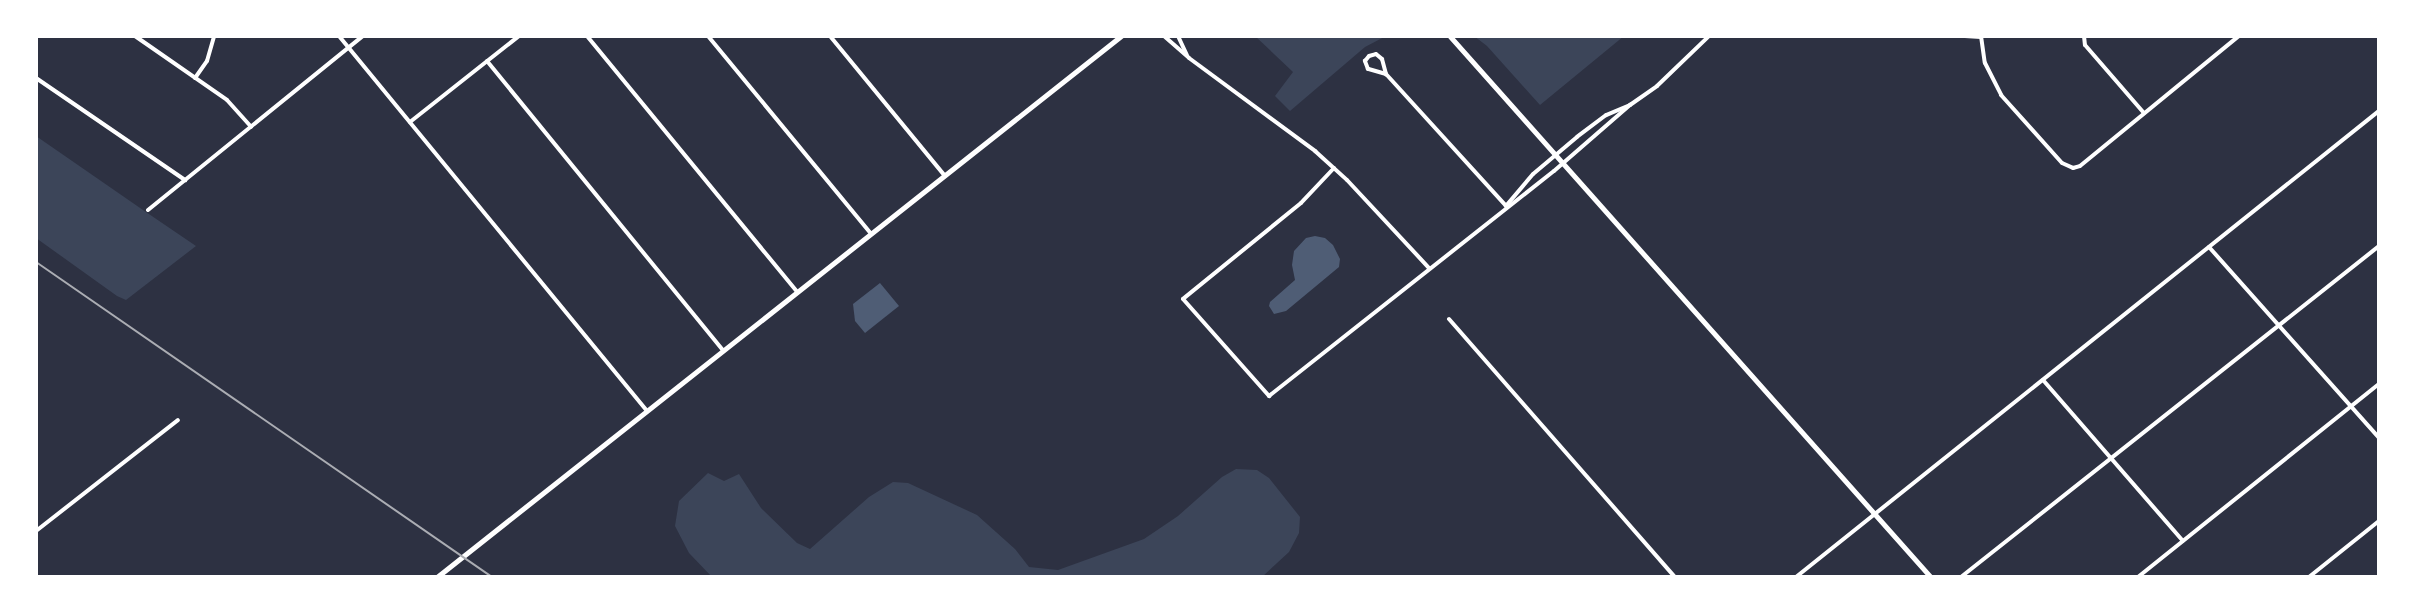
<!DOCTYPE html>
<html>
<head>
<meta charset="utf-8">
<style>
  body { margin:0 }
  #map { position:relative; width:2415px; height:613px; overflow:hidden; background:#2d3142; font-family:Commissioner,sans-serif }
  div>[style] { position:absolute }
  .green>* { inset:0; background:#3c4559 }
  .water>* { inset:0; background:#4f5d75 }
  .minor>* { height:4px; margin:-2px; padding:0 2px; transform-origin:2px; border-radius:2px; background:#fff }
  .tertiary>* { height:4.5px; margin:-2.25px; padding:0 2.25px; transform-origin:2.25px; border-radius:2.25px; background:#fff }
  .rail>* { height:2px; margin:-1px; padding:0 1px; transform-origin:1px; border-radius:1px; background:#abadb3 }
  span { translate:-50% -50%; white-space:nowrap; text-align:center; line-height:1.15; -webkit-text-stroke:5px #fff; paint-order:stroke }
  .frame { position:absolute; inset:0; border:38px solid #fff; pointer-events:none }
</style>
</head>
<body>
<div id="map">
  <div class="green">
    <i style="clip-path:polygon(1255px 36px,1386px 36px,1365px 47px,1290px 111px,1275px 96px,1293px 72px)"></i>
    <i style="clip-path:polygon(1474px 36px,1624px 36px,1540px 105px,1487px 46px)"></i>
    <i style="clip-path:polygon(36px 136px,143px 210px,196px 246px,126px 300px,117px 296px,36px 238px)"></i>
    <i style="clip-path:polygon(1236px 469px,1257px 470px,1269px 478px,1300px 517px,1299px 533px,1289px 552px,1262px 577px,712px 577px,689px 553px,675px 526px,679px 501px,708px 473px,724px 481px,739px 474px,761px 508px,797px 543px,810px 549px,869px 497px,893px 482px,908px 483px,977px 515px,1015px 549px,1029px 567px,1058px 570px,1144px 539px,1178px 516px,1222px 477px)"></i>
  </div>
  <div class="water">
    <i style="clip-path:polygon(1315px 236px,1325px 238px,1333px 245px,1340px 259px,1339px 267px,1286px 311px,1274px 314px,1269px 306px,1270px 302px,1295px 280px,1292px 265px,1294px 251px,1306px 238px)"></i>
    <i style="clip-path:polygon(880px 283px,899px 306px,865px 333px,855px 321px,853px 304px)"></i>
  </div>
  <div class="minor">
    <i style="left:135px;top:36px;width:112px;rotate:34.8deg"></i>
    <i style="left:227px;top:100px;width:36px;rotate:48deg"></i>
    <i style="left:339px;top:36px;width:485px;rotate:50.6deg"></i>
    <i style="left:587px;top:36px;width:331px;rotate:50.6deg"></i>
    <i style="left:708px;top:36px;width:256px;rotate:50.5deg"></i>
    <i style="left:830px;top:36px;width:181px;rotate:50.6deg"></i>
    <i style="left:1164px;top:36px;width:33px;rotate:41deg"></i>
    <i style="left:1189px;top:58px;width:157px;rotate:36.4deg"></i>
    <i style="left:1315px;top:151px;width:43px;rotate:42.2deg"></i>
    <i style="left:1347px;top:180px;width:120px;rotate:47deg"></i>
    <i style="left:1178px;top:36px;width:21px;rotate:65deg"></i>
    <i style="left:1965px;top:36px;width:16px;rotate:4deg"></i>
    <i style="left:1981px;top:36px;width:27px;rotate:82deg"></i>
    <i style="left:1985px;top:63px;width:36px;rotate:63deg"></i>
    <i style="left:2001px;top:95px;width:91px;rotate:48.1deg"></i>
    <i style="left:2062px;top:163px;width:12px;rotate:24deg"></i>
    <i style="left:2073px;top:168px;width:7px;rotate:-16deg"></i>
    <i style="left:2080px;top:166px;width:205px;rotate:-39.3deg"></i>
    <i style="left:2084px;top:36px;width:9px;rotate:84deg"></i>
    <i style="left:2085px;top:45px;width:90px;rotate:49.1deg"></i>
    <i style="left:487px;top:61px;width:373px;rotate:50.8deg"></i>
    <i style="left:1386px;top:74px;width:19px;rotate:-164deg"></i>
    <i style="left:1368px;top:69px;width:9px;rotate:-111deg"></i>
    <i style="left:1365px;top:61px;width:6px;rotate:-51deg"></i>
    <i style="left:1369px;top:56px;width:7px;rotate:-16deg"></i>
    <i style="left:1376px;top:54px;width:8px;rotate:40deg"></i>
    <i style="left:1382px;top:59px;width:16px;rotate:75deg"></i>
    <i style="left:1386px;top:74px;width:178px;rotate:47.7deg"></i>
    <i style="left:36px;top:78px;width:181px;rotate:34.4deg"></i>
    <i style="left:195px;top:78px;width:21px;rotate:-55deg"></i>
    <i style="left:207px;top:61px;width:26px;rotate:-74deg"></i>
    <i style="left:1630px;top:105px;width:33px;rotate:-35deg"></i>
    <i style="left:1657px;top:86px;width:72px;rotate:-43.9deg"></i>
    <i style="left:410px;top:122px;width:139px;rotate:-38.3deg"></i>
    <i style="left:1334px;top:168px;width:48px;rotate:133.3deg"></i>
    <i style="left:1301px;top:203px;width:152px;rotate:140.9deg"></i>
    <i style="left:1183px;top:299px;width:130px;rotate:48.4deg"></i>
    <i style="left:1269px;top:396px;width:363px;rotate:-38.3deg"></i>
    <i style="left:1554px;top:171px;width:101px;rotate:-41deg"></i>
    <i style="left:1630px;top:105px;width:26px;rotate:157deg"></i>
    <i style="left:1606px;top:115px;width:36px;rotate:143deg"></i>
    <i style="left:1577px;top:137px;width:57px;rotate:139.9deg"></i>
    <i style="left:1533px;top:174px;width:42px;rotate:130.2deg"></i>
    <i style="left:148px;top:210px;width:277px;rotate:-39deg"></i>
    <i style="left:2209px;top:247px;width:256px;rotate:48.3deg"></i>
    <i style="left:1449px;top:319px;width:343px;rotate:48.8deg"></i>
    <i style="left:2043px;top:380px;width:213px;rotate:49deg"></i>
    <i style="left:36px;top:531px;width:180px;rotate:-38deg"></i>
    <i style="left:1796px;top:577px;width:746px;rotate:-38.64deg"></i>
    <i style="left:1961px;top:577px;width:533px;rotate:-38.37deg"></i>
    <i style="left:2138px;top:577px;width:309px;rotate:-38.7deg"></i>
    <i style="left:2309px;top:577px;width:90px;rotate:-38.7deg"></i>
  </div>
  <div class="tertiary">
    <i style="left:1450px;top:36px;width:724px;rotate:48.36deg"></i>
    <i style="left:437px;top:577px;width:872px;rotate:-38.34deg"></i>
  </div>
  <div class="rail">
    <i style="left:36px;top:262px;width:554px;rotate:34.64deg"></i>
  </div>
  <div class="frame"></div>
</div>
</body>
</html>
